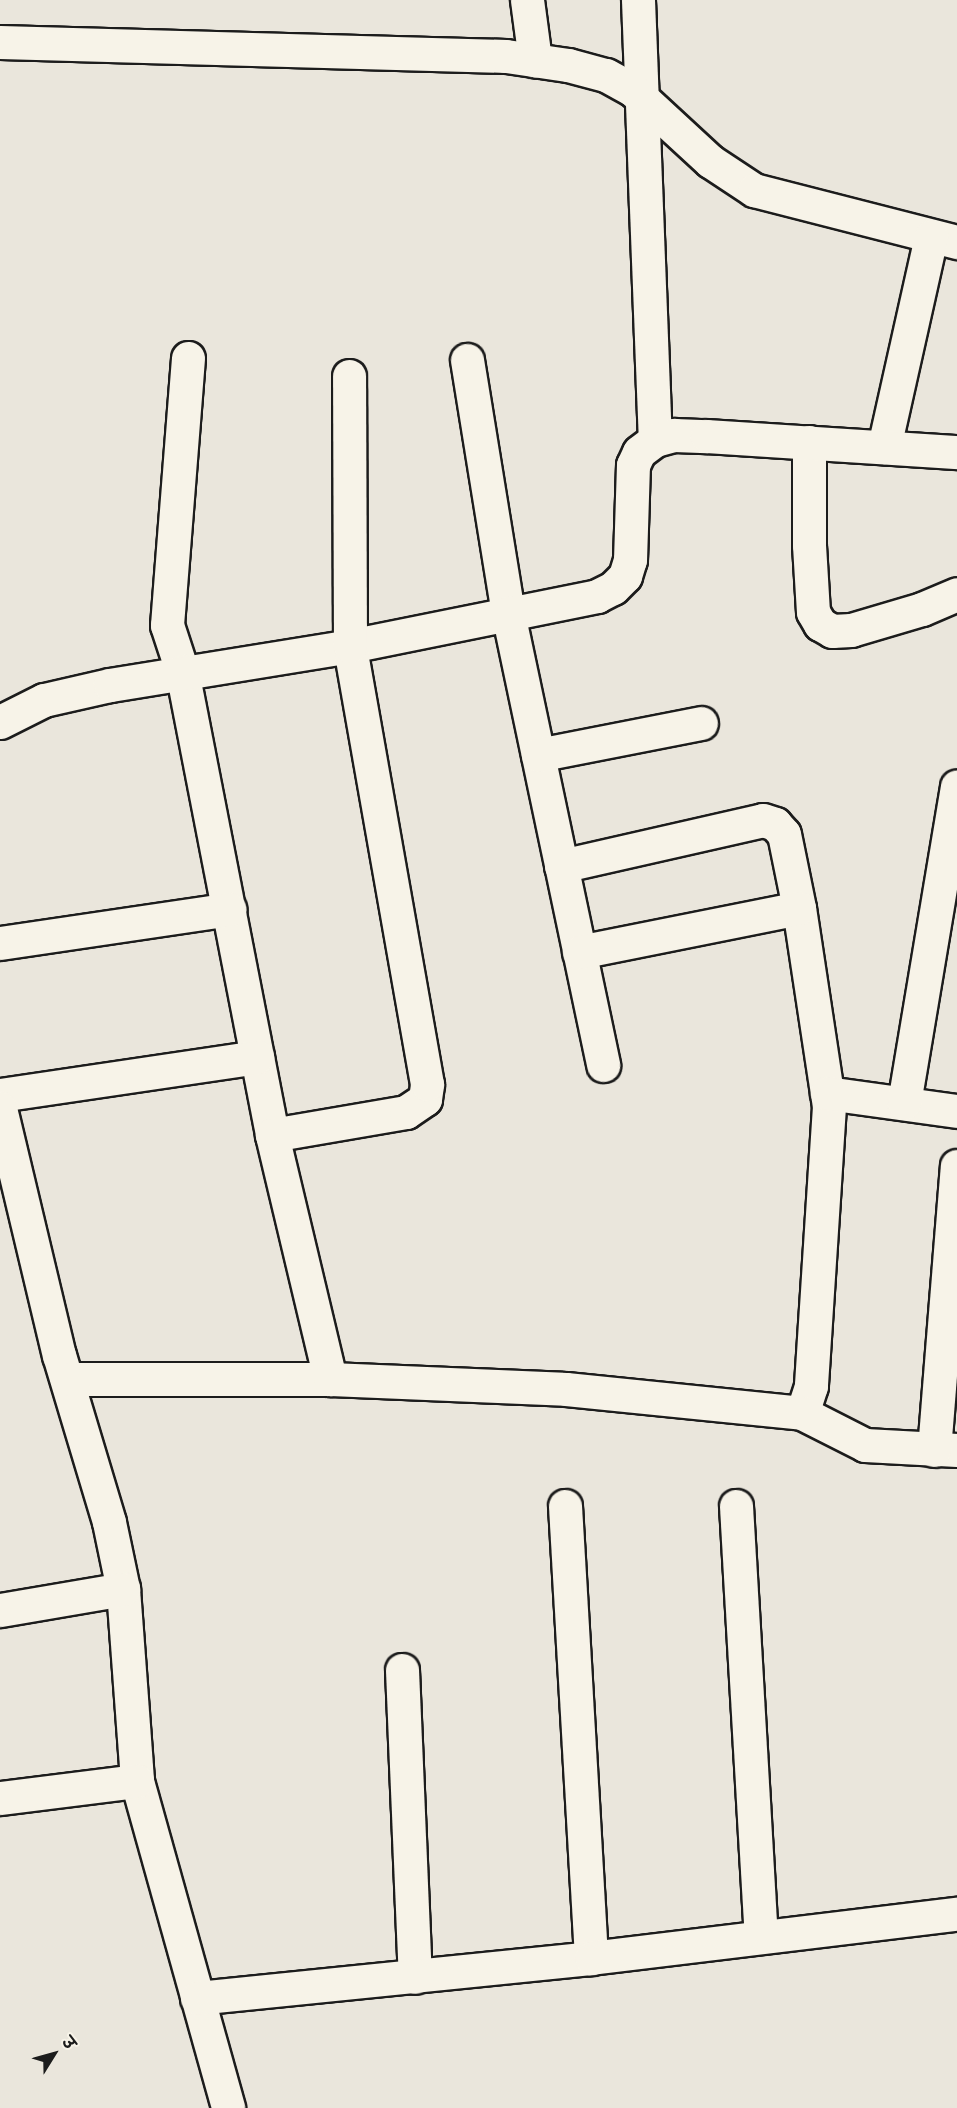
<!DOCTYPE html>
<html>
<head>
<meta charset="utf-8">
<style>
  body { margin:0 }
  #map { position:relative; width:957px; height:2108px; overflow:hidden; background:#eae6dc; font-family:"Shantell Sans","Playpen Sans Deva",sans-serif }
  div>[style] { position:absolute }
  .roads { filter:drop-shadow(2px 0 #1c1c1c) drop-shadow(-2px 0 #1c1c1c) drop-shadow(0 2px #1c1c1c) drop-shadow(0 -2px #1c1c1c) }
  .minor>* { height:33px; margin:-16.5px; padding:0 16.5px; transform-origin:16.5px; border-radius:16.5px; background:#f7f3e8 }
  span { translate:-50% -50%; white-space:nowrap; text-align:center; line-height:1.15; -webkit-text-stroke:4.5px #f7f3e8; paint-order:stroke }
  .north { position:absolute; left:24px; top:2024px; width:60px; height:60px; -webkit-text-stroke:4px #f7f3e8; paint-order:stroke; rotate:53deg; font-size:16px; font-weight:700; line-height:24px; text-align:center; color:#1c1c1c }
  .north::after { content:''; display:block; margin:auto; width:21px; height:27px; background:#1c1c1c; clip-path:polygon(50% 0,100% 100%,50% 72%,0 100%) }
</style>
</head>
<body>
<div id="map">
  <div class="roads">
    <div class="minor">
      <i style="left:527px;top:0;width:61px;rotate:82.4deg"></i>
      <i style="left:638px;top:0;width:440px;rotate:87.8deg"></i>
      <i style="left:0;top:42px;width:506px;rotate:1.58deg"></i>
      <i style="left:506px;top:56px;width:63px;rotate:8.3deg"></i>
      <i style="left:568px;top:65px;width:39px;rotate:15deg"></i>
      <i style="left:606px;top:75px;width:31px;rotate:29deg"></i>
      <i style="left:633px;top:90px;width:105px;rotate:42.7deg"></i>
      <i style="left:710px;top:161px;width:53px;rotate:33.4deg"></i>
      <i style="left:754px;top:190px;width:210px;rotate:14.4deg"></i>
      <i style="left:188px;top:358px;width:268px;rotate:94.5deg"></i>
      <i style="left:167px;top:625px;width:48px;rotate:71.9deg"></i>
      <i style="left:182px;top:671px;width:473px;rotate:79deg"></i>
      <i style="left:272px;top:1135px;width:251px;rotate:76.6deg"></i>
      <i style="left:467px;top:360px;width:256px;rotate:80.8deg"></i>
      <i style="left:508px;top:613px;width:462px;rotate:78.1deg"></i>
      <i style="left:809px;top:442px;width:103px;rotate:90deg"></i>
      <i style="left:809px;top:545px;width:67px;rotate:86.6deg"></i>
      <i style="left:813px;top:612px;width:14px;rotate:60deg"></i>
      <i style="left:820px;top:624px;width:14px;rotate:30deg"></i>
      <i style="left:832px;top:631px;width:19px;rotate:-3deg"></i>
      <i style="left:851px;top:630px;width:74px;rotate:-16.5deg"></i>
      <i style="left:922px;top:609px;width:38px;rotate:-23deg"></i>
      <i style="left:884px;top:447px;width:216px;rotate:-77.4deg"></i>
      <i style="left:0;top:722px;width:49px;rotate:-26.6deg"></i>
      <i style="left:44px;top:700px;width:68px;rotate:-12.8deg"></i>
      <i style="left:110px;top:685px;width:243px;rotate:-9.2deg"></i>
      <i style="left:350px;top:646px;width:252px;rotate:-11.4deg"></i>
      <i style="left:597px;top:596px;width:18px;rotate:-27deg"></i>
      <i style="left:613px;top:588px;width:17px;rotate:-45deg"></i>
      <i style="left:625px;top:576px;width:17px;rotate:-73deg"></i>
      <i style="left:630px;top:560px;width:95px;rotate:-88.2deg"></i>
      <i style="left:633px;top:465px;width:14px;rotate:-65deg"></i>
      <i style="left:639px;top:452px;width:20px;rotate:-37deg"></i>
      <i style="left:655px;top:440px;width:20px;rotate:-15deg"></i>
      <i style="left:674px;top:435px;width:33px;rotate:2deg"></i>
      <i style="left:707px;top:436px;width:251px;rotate:3.7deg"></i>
      <i style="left:538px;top:755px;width:166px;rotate:-11.1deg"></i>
      <i style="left:561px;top:866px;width:207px;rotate:-12.8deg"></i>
      <i style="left:763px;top:820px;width:13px;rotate:18deg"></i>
      <i style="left:775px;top:824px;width:13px;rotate:48deg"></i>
      <i style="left:784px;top:834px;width:76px;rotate:78.5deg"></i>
      <i style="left:799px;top:908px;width:200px;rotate:81.4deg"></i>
      <i style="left:829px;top:1106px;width:281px;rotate:93.7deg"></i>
      <i style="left:811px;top:1386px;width:28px;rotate:108deg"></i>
      <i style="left:0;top:943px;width:232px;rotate:-8.4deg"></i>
      <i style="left:579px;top:952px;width:224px;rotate:-11.3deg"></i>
      <i style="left:827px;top:1093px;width:131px;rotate:7.9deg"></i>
      <i style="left:0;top:1095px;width:260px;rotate:-8.4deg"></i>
      <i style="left:904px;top:1103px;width:321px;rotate:-80.5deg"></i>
      <i style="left:0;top:1108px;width:254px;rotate:76.6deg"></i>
      <i style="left:59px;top:1355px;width:174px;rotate:73.3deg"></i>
      <i style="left:109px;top:1522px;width:68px;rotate:78.2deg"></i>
      <i style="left:123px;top:1589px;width:193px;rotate:85.8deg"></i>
      <i style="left:137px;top:1781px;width:339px;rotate:74.4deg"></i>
      <i style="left:272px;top:1135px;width:136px;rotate:-9.7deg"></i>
      <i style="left:406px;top:1112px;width:23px;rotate:-34deg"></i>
      <i style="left:425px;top:1099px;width:15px;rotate:-82deg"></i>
      <i style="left:427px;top:1084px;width:445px;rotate:-100deg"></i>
      <i style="left:350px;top:646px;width:270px;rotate:-90.2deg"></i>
      <i style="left:68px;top:1379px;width:262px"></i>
      <i style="left:330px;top:1379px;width:236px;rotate:2.4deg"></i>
      <i style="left:566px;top:1389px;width:237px;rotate:5.8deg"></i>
      <i style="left:802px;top:1413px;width:71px;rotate:26.9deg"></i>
      <i style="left:865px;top:1445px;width:92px;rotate:3.1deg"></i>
      <i style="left:934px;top:1450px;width:285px;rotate:-85.4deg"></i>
      <i style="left:565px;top:1506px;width:453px;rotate:86.7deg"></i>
      <i style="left:736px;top:1506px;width:430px;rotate:86.7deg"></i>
      <i style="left:0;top:1610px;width:125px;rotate:-9.7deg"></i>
      <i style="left:402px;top:1670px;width:307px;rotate:87.6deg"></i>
      <i style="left:0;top:1798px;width:138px;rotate:-7.1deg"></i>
      <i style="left:197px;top:1998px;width:396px;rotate:-5.8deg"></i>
      <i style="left:591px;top:1958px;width:369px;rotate:-6.9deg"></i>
    </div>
  </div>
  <div class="north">उ</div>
</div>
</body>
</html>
